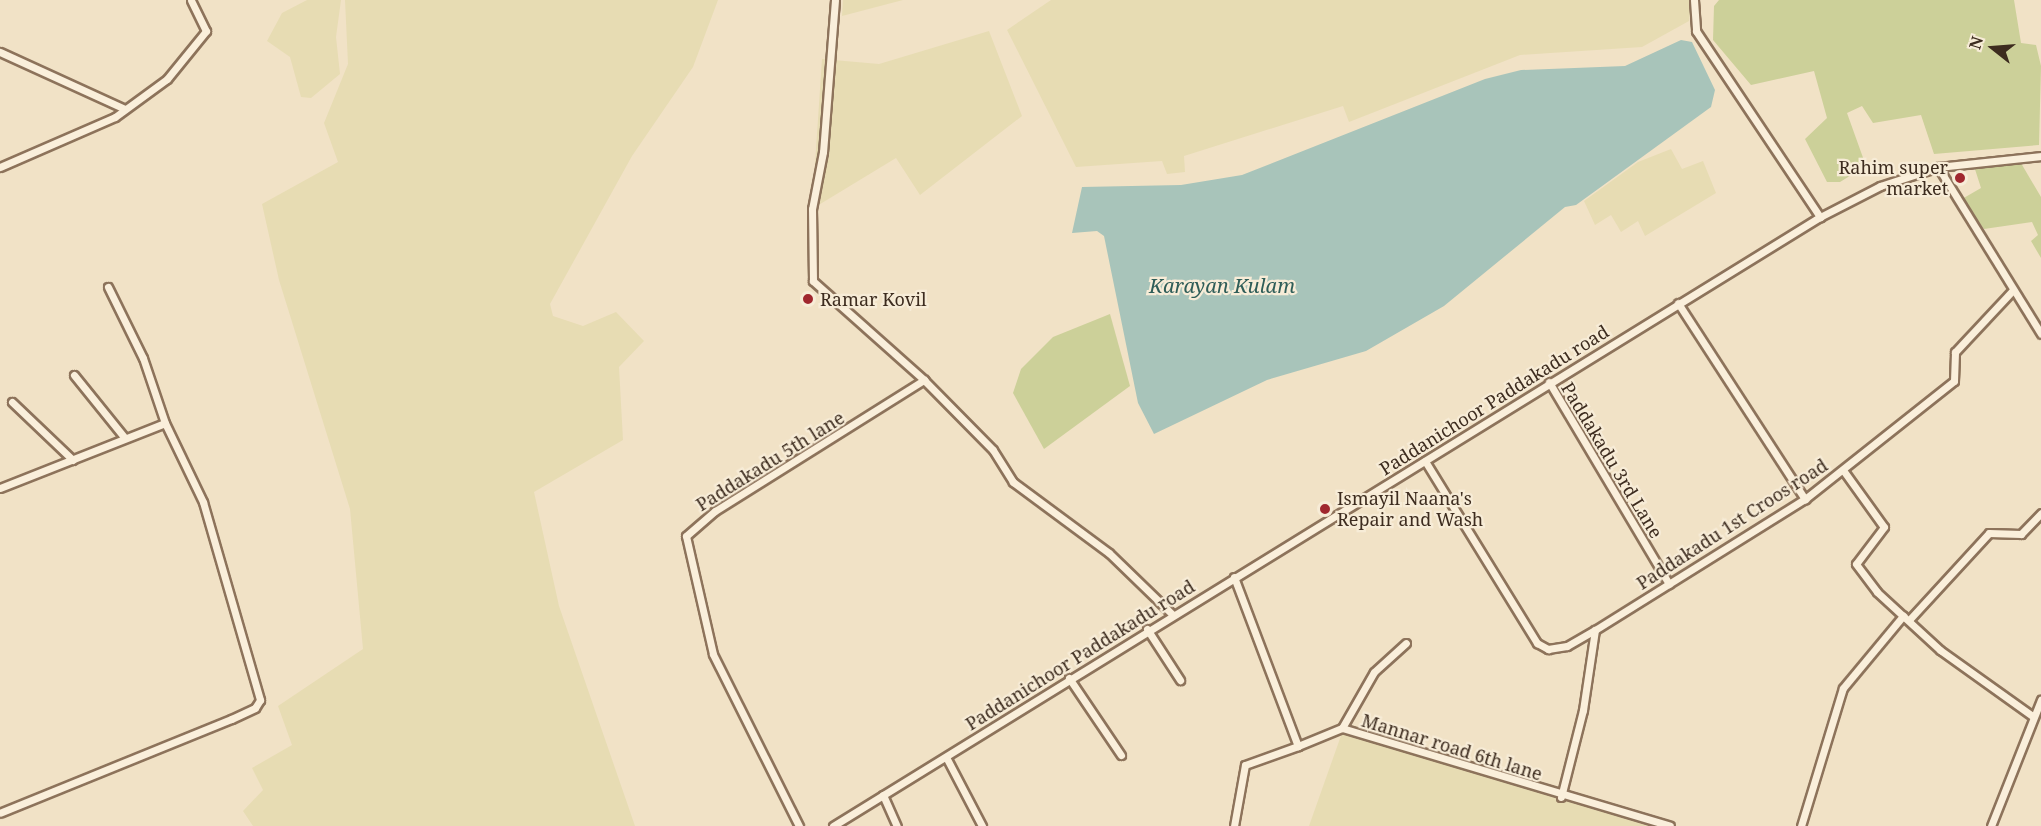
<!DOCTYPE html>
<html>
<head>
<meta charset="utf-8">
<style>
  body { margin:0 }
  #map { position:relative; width:2041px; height:826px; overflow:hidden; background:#f1e2c6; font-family:"Noto Serif",serif }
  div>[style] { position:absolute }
  .farmland>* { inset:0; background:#e7dcb3 }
  .green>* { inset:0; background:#ccd099 }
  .water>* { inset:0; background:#a8c4ba }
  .roads { filter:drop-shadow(2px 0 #8d735b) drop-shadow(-2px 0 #8d735b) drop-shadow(0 2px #8d735b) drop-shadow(0 -2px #8d735b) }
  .minor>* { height:7px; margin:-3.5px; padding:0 3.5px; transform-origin:3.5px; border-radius:3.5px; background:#faefdb }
  .dots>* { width:16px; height:16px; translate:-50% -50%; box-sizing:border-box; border:3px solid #f7ecd7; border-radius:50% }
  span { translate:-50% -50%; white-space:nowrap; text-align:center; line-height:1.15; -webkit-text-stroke:4.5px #f7ecd7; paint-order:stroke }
  .poi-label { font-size:18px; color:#3d2c1f }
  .right { translate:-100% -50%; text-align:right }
  .left { translate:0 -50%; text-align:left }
  .street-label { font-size:18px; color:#3d2c1f }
  .water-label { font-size:20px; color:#2e5d58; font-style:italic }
  .north { position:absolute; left:1963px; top:18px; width:60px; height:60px; -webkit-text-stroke:4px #f7ecd7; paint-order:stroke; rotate:287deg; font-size:16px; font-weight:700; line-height:24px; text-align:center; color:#3d2c1f }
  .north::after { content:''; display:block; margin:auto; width:21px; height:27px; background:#3d2c1f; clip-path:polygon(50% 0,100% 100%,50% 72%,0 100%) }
</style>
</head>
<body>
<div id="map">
  <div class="farmland">
    <i style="clip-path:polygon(307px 0,341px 0,336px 37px,340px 74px,311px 98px,301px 97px,290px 57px,267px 41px,282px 13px)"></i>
    <i style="clip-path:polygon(345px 0,718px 0,693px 67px,632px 156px,550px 304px,553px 316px,583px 326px,616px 312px,644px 341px,619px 367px,623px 440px,534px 492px,559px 606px,635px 826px,253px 826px,243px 811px,263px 790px,252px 768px,292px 745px,278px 706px,363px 649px,350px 509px,279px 280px,262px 204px,338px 162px,324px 123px,348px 64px)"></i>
    <i style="clip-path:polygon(843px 0,903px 0,842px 16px)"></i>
    <i style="clip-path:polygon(1051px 0,1690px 0,1690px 13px,1689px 21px,1642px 47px,1520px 55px,1349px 122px,1343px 106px,1184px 156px,1185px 172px,1167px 174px,1162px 161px,1076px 167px,1007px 30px)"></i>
    <i style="clip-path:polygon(989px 31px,1022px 116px,920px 195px,896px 158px,812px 209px,822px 59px,879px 64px)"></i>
    <i style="clip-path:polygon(1671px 149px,1682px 169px,1703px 161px,1716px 193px,1645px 236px,1638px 221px,1621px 232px,1611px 215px,1595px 225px,1584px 201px,1638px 162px)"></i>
    <i style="clip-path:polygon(1343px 730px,1674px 826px,1309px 826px)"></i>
  </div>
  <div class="green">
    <i style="clip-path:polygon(1719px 0,2014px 0,2021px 43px,2036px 45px,2041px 66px,2039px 145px,1934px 154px,1921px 115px,1873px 123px,1862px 106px,1847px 113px,1866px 166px,1840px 182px,1827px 182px,1805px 139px,1827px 118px,1814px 71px,1751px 85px,1713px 40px,1714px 6px)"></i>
    <i style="clip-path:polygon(2018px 158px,2041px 197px,2041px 258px,2031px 241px,2038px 235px,2032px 222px,1984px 229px,1962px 199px,1981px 188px,1973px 163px)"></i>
    <i style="clip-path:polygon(1110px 314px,1130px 386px,1044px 449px,1013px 393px,1021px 369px,1053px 337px)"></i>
  </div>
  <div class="water">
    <i style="clip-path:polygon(1681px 40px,1692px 42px,1715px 90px,1711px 107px,1576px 205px,1565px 207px,1444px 306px,1366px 351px,1267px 380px,1154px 434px,1138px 403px,1104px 236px,1097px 231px,1072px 233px,1082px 187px,1181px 185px,1242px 175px,1485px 79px,1521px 70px,1625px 66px)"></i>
  </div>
  <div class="roads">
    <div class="minor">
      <i style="left:835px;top:0;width:152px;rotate:94.5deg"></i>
      <i style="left:823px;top:152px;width:58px;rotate:100.9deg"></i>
      <i style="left:812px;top:209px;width:72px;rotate:89.2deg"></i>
      <i style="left:813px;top:281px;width:149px;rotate:41.7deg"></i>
      <i style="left:924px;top:380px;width:98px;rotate:45.4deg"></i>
      <i style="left:993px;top:450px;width:38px;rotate:58deg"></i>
      <i style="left:1013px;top:482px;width:119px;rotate:36.5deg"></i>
      <i style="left:1109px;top:553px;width:88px;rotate:44.1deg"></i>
      <i style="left:1694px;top:0;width:31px;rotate:86deg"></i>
      <i style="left:1696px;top:31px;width:224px;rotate:56.3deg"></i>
      <i style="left:0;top:52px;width:137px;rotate:24.5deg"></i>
      <i style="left:0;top:167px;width:125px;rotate:-23.5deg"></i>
      <i style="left:115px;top:117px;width:64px;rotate:-36.2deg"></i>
      <i style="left:167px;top:79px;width:62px;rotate:-50.9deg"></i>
      <i style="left:206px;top:31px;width:34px;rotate:-116deg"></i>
      <i style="left:1938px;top:167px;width:196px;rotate:58.3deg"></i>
      <i style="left:108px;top:287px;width:79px;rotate:63.8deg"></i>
      <i style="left:143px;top:358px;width:69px;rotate:71.3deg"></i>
      <i style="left:1678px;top:303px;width:234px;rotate:57.1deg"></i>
      <i style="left:74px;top:375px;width:80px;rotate:51.1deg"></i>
      <i style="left:1549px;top:382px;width:235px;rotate:59.3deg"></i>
      <i style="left:12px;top:402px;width:84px;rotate:43.6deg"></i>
      <i style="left:1425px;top:461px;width:214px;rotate:58.4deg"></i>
      <i style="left:1537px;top:643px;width:13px;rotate:29deg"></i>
      <i style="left:1548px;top:649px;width:19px;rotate:-9deg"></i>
      <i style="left:1567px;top:646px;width:32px;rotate:-30deg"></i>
      <i style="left:1843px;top:470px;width:70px;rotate:54.3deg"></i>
      <i style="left:1884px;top:527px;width:46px;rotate:127.1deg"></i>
      <i style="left:1856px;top:564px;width:35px;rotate:53deg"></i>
      <i style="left:1877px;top:592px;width:86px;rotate:42.6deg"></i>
      <i style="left:1940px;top:650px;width:112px;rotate:35.5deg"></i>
      <i style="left:0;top:488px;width:177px;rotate:-21.5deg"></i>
      <i style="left:165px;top:423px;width:88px;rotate:64.3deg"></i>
      <i style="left:203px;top:502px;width:206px;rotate:73.9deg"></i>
      <i style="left:260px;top:700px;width:9px;rotate:122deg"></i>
      <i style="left:255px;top:708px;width:26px;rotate:155deg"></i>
      <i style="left:231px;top:719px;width:249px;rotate:157.9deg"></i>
      <i style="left:1234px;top:577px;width:181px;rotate:69.3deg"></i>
      <i style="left:1298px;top:746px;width:48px;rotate:-22.2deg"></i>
      <i style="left:1342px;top:728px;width:342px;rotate:16.6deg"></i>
      <i style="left:1909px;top:620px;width:118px;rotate:-47.4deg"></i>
      <i style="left:1989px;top:533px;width:32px;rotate:2deg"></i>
      <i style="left:2021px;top:534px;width:29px;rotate:-46deg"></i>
      <i style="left:1147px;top:629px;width:61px;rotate:57.1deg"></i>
      <i style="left:1069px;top:678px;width:93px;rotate:56deg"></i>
      <i style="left:1342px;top:728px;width:64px;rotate:-60.3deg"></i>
      <i style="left:1374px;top:672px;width:43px;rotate:-42.2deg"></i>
      <i style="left:946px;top:757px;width:78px;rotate:62.4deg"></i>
      <i style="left:883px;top:795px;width:34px;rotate:66deg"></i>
      <i style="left:1561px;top:797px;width:90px;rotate:-75.8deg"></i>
      <i style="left:1583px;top:710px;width:81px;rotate:-81.5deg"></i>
      <i style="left:1595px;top:630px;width:248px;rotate:-32deg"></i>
      <i style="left:1805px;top:499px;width:190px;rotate:-38.4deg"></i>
      <i style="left:1954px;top:381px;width:29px;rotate:-88deg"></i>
      <i style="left:1955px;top:352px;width:85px;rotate:-46.9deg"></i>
      <i style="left:799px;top:826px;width:192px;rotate:-116.6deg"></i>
      <i style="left:713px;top:654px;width:121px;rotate:-102.9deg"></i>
      <i style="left:686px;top:536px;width:38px;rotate:-41deg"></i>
      <i style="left:715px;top:511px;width:247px;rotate:-32.1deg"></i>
      <i style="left:833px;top:826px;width:1160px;rotate:-31.68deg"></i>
      <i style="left:1820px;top:217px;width:68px;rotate:-27.3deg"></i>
      <i style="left:1880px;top:186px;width:61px;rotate:-18.1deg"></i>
      <i style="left:1938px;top:167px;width:104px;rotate:-6.1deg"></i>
      <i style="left:1234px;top:826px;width:62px;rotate:-79.8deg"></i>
      <i style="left:1245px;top:765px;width:56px;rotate:-19.7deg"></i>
      <i style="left:1801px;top:826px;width:144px;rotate:-73.1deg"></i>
      <i style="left:1843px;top:688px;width:94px;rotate:-50.2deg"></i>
      <i style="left:1991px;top:826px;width:136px;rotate:-68.4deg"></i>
    </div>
  </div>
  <div class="dots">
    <i style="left:1960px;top:178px;background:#a0272e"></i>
    <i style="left:808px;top:299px;background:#a0272e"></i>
    <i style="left:1325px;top:509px;background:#a0272e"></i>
  </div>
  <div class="poi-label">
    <span class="right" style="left:1948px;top:178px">Rahim super<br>market</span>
    <span class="left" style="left:820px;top:299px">Ramar Kovil</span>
    <span class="left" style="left:1337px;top:509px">Ismayil Naana's<br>Repair and Wash</span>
  </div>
  <div class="street-label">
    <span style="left:1494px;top:400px;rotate:-32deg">Paddanichoor Paddakadu road</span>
    <span style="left:1612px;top:460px;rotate:59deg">Paddakadu 3rd Lane</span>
    <span style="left:770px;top:461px;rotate:-32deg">Paddakadu 5th lane</span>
    <span style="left:1732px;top:524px;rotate:-33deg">Paddakadu 1st Croos road</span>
    <span style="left:1080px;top:655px;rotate:-32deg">Paddanichoor Paddakadu road</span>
    <span style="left:1452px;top:747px;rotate:17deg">Mannar road 6th lane</span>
  </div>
  <div class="water-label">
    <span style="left:1222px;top:285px">Karayan Kulam</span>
  </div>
  <div class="north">N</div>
</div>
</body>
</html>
